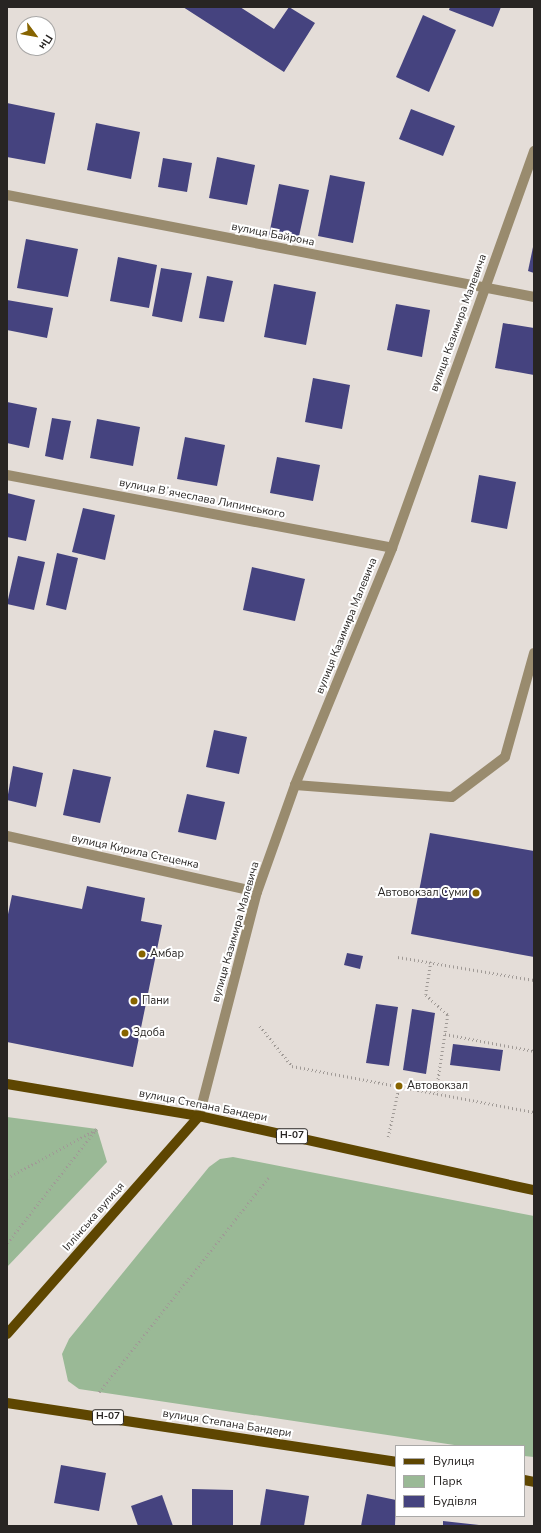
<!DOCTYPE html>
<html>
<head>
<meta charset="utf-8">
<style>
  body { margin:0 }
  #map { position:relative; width:541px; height:1533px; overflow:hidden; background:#e4ddd8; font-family:"Nunito Sans",sans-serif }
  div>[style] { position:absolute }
  .green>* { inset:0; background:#9ab996 }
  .building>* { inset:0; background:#45437f }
  .path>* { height:2.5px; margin-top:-1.25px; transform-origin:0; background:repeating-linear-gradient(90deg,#a09a96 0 1px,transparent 0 4px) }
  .service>* { height:10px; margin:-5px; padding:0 5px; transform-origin:5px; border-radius:5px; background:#998b6e }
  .minor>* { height:10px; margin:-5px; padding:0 5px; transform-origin:5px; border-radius:5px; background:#998b6e }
  .primary>* { height:10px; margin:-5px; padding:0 5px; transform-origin:5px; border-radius:5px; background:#5e4601 }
  .dots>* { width:11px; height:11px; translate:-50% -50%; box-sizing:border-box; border:2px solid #fff; border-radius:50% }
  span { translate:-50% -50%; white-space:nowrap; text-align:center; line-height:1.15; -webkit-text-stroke:4px #fff; paint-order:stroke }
  .shield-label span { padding:1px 3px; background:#fff; border:1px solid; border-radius:3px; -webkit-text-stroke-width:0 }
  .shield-label { font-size:10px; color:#282523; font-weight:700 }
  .street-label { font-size:11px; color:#282523 }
  .poi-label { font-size:11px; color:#282523 }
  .right { translate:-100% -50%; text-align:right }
  .left { translate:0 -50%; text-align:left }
  .frame { position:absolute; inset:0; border:8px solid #282523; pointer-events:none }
  .legend { position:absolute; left:395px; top:1445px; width:130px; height:72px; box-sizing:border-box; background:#fff; border:1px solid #a9a8a7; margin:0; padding:5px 7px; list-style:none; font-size:12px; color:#282523 }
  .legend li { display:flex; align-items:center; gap:8px; height:20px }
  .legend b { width:20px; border:1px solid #a9a8a7 }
  .north { position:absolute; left:16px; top:16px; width:40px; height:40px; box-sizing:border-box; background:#fff; border:1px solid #a9a8a7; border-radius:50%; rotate:122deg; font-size:11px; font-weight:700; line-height:16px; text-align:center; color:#282523 }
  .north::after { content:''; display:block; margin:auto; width:14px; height:18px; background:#876400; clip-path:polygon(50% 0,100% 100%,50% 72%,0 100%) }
</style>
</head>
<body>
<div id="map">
  <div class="green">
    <i style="clip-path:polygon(7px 1117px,97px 1129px,107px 1162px,7px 1267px)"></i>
    <i style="clip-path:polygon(233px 1157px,534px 1216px,534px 1457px,524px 1456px,524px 1446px,461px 1446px,79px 1389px,68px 1381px,62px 1354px,69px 1339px,209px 1167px,220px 1159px)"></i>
  </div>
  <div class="building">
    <i style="clip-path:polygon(183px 7px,240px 7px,274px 29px,289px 7px,315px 23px,284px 72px)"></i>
    <i style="clip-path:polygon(450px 7px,501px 7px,493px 27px,449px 10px)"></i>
    <i style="clip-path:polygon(423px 15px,456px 30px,429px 92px,396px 77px)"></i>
    <i style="clip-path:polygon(7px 103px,55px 113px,45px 164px,7px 157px)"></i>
    <i style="clip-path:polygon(411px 109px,455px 126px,443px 156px,399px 139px)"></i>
    <i style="clip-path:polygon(96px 123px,140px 132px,131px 179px,87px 170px)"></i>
    <i style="clip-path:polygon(217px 157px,255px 165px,247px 205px,209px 198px)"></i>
    <i style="clip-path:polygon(163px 158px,192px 163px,187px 192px,158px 187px)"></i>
    <i style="clip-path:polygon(330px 175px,365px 182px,353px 243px,318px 236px)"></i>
    <i style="clip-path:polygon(279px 184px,309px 190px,298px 241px,269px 235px)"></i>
    <i style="clip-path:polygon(26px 239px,78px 249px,68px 297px,17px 288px)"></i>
    <i style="clip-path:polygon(533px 247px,534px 248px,534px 273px,528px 271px)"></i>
    <i style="clip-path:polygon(118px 257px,157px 265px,149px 308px,110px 301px)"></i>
    <i style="clip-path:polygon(161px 268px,192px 273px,182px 322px,152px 316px)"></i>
    <i style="clip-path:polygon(207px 276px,233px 281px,224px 322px,199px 318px)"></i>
    <i style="clip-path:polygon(274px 284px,316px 292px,306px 345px,264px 337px)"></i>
    <i style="clip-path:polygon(7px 300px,53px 308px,47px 338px,7px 330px)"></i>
    <i style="clip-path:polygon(396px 304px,430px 310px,422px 357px,387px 350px)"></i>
    <i style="clip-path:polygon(503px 323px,534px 328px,534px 375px,495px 368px)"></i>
    <i style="clip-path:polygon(313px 378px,350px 385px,342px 429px,305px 422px)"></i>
    <i style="clip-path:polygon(7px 402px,37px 408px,29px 448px,7px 443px)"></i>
    <i style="clip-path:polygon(52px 418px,71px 421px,63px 460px,45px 456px)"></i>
    <i style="clip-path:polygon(97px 419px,140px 427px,133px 466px,90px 458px)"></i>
    <i style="clip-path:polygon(185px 437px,225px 445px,217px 486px,177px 479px)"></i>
    <i style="clip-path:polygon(277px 457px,320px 465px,313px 501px,270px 493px)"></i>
    <i style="clip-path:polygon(479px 475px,516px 482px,507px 529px,471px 522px)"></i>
    <i style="clip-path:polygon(7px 493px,35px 500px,26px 541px,7px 537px)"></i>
    <i style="clip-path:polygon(83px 508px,115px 515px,105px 560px,72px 552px)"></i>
    <i style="clip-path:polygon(57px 553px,78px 558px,66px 610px,46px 605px)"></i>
    <i style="clip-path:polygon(18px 556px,45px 562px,34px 610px,7px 604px)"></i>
    <i style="clip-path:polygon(252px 567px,305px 579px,295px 621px,243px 610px)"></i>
    <i style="clip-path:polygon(214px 730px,247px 737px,239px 774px,206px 767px)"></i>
    <i style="clip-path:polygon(13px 766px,43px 773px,36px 807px,7px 800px)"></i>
    <i style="clip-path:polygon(73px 769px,111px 777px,100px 823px,63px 815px)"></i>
    <i style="clip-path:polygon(187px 794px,225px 802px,216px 840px,178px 832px)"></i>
    <i style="clip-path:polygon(430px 833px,534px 851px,534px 957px,411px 934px)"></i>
    <i style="clip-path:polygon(87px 886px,145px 898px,141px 921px,162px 925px,133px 1067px,7px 1042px,7px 919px,12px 895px,82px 909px)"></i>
    <i style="clip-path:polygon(347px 953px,363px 956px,360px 969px,344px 965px)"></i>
    <i style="clip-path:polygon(376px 1004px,398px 1007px,389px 1066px,366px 1063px)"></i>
    <i style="clip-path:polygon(412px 1009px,435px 1013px,426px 1074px,403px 1070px)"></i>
    <i style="clip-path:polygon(453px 1044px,503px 1050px,500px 1071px,450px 1065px)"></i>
    <i style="clip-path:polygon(61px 1465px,106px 1473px,99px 1511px,54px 1503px)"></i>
    <i style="clip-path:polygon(192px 1489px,233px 1490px,233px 1525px,192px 1525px)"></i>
    <i style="clip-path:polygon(266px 1489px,309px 1496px,304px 1526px,260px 1526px)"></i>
    <i style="clip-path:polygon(367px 1494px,396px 1500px,395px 1526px,361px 1526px)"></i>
    <i style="clip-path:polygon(162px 1495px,173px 1526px,138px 1526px,131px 1506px)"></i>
    <i style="clip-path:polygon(443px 1521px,479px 1525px,479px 1526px,443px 1526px)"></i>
  </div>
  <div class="path">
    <i style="left:398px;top:957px;width:138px;rotate:9.6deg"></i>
    <i style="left:431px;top:962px;width:33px;rotate:99deg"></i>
    <i style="left:426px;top:995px;width:30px;rotate:42deg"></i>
    <i style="left:448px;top:1015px;width:80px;rotate:98.6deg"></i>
    <i style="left:260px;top:1026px;width:51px;rotate:51.3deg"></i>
    <i style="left:292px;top:1066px;width:246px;rotate:10.8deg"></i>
    <i style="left:445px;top:1034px;width:91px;rotate:10.8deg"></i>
    <i style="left:388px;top:1137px;width:52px;rotate:-77.8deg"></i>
    <i style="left:7px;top:1178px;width:102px;rotate:-28.6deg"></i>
    <i style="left:97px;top:1129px;width:146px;rotate:128deg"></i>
    <i style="left:99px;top:1392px;width:273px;rotate:-51.7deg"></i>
  </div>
  <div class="service">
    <i style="left:295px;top:785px;width:157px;rotate:4.4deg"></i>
    <i style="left:452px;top:797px;width:66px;rotate:-37deg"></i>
    <i style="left:505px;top:757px;width:108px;rotate:-74.4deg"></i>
  </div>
  <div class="minor">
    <i style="left:7px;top:195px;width:537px;rotate:10.95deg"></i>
    <i style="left:7px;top:475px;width:392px;rotate:10.7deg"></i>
    <i style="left:7px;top:836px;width:256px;rotate:12.6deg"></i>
    <i style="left:199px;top:1116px;width:231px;rotate:-75.5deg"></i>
    <i style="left:257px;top:892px;width:114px;rotate:-70.4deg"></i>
    <i style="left:295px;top:785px;width:256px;rotate:-67.7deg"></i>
    <i style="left:392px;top:548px;width:422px;rotate:-70.3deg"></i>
  </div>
  <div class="primary">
    <i style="left:7px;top:1084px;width:195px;rotate:9.5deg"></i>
    <i style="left:199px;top:1116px;width:343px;rotate:12.5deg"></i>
    <i style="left:7px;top:1334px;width:290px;rotate:-48.6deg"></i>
    <i style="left:7px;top:1403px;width:393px;rotate:8.6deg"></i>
    <i style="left:524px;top:1480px;width:10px;rotate:11deg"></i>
  </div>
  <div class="dots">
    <i style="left:476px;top:893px;background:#876400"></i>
    <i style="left:142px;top:954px;background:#876400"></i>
    <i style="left:134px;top:1001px;background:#876400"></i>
    <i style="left:125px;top:1033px;background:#876400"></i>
    <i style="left:399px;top:1086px;background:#876400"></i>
  </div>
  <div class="shield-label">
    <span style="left:292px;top:1136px">Н-07</span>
    <span style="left:108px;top:1417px">Н-07</span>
  </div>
  <div class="street-label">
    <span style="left:273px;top:235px;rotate:11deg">вулиця Байрона</span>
    <span style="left:459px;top:323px;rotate:-70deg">вулиця Казимира Малевича</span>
    <span style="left:202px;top:499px;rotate:11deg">вулиця Вʼячеслава Липинського</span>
    <span style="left:347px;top:626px;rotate:-68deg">вулиця Казимира Малевича</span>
    <span style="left:135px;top:852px;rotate:12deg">вулиця Кирила Стеценка</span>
    <span style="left:236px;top:932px;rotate:-74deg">вулиця Казимира Малевича</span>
    <span style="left:203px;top:1106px;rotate:11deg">вулиця Степана Бандери</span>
    <span style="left:94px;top:1217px;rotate:-49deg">Іллінська вулиця</span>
    <span style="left:227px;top:1424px;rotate:9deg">вулиця Степана Бандери</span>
  </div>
  <div class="poi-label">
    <span class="right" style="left:468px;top:893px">Автовокзал Суми</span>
    <span class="left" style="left:150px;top:954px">Амбар</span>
    <span class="left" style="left:142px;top:1001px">Пани</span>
    <span class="left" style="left:133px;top:1033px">Здоба</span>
    <span class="left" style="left:407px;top:1086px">Автовокзал</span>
  </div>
  <div class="frame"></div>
  <ul class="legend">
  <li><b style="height:5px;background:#5e4601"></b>Вулиця</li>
  <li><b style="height:11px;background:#9ab996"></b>Парк</li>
  <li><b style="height:11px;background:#45437f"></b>Будівля</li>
  </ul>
  <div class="north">Пн</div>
</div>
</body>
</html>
